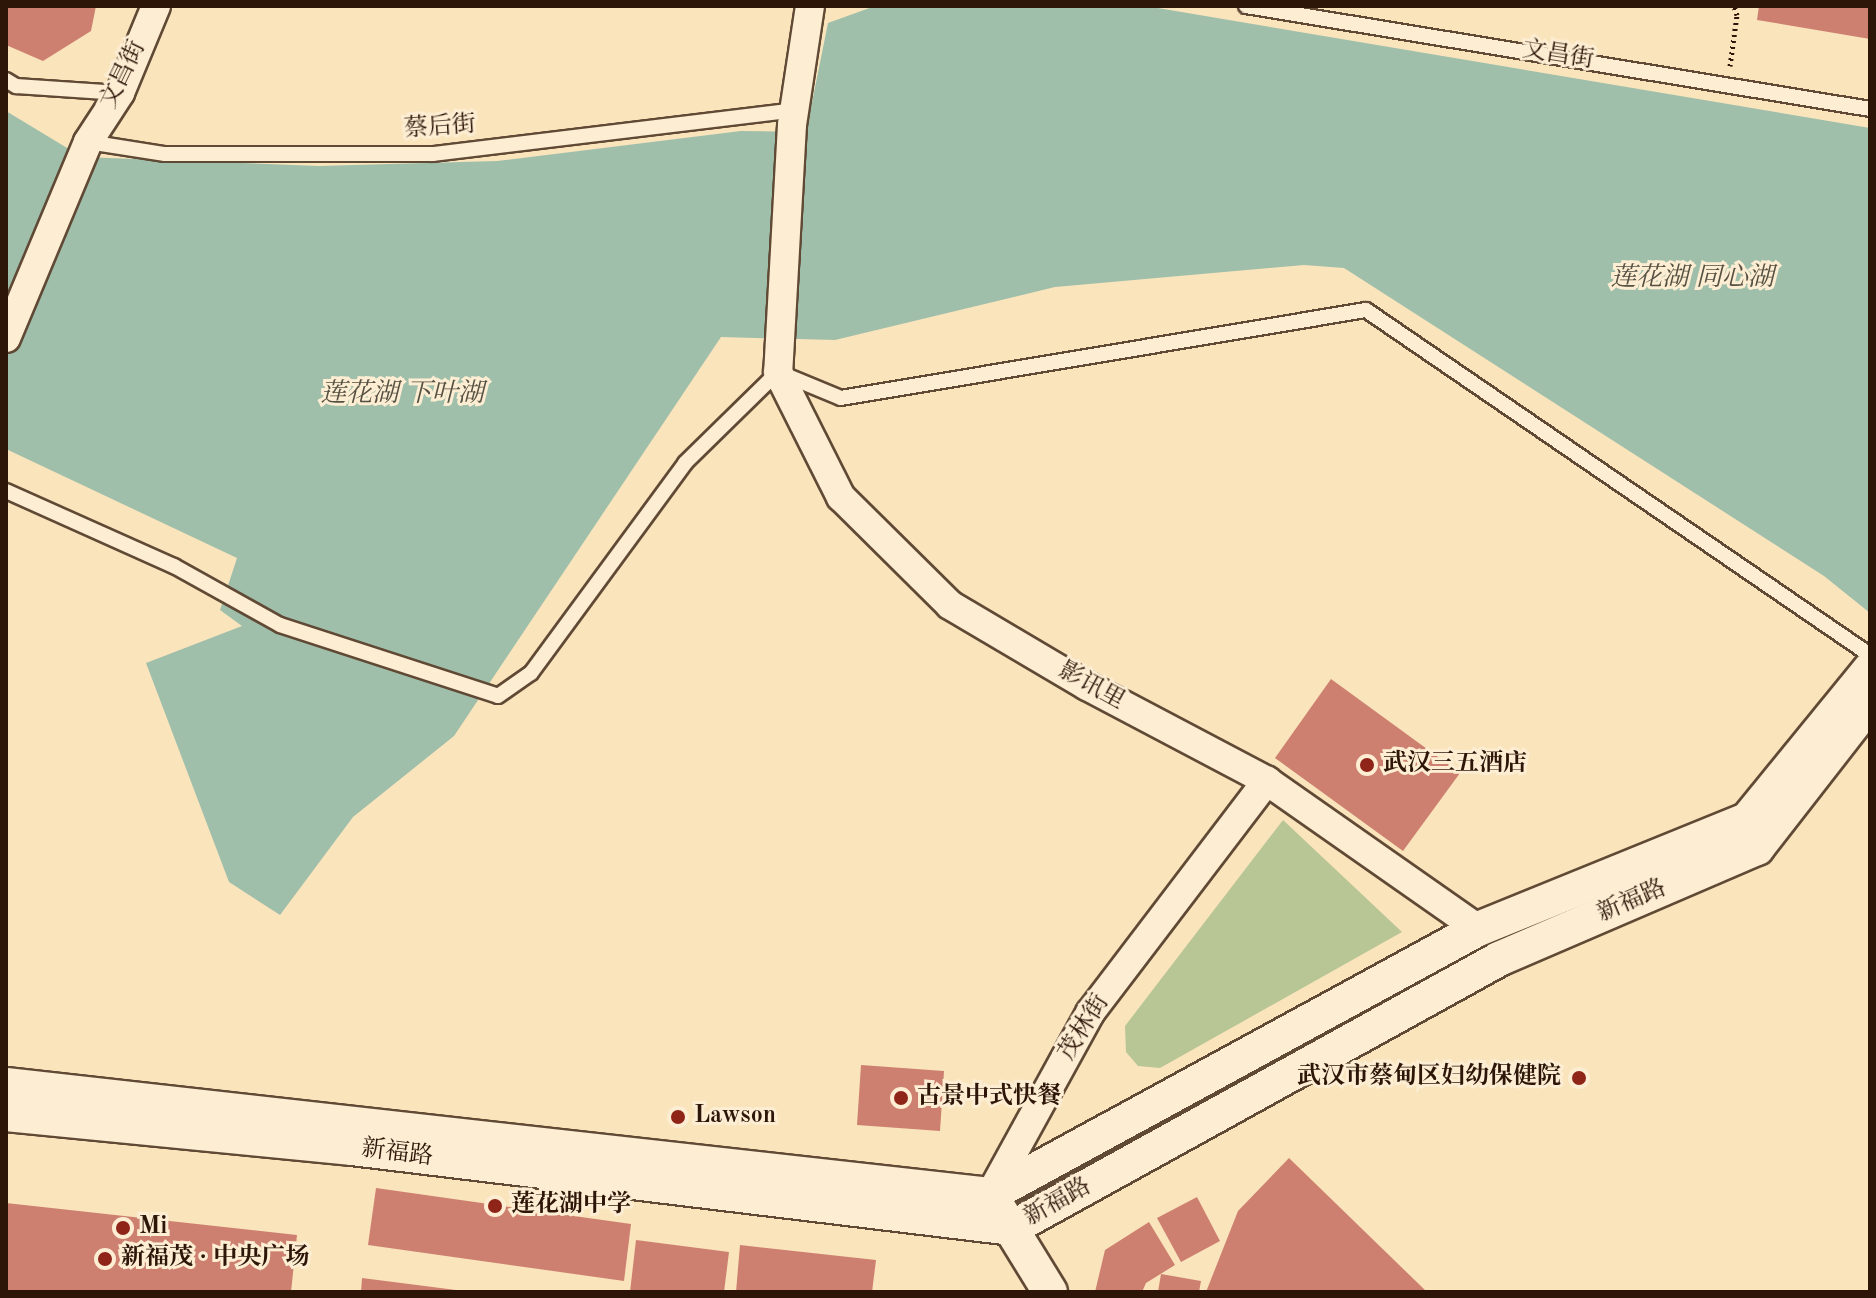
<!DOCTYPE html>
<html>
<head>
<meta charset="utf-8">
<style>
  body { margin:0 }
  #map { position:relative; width:1876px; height:1298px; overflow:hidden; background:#fae4bc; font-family:"Old Standard TT","Noto Serif SC",serif }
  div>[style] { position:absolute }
  .green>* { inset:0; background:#b8c595 }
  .water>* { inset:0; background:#9fbfab }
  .building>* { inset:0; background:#ce8070 }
  .path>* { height:5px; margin-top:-2.5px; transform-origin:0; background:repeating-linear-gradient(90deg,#2d1508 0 2px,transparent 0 6px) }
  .roads { filter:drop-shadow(2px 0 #604935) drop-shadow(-2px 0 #604935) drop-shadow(0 2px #604935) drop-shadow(0 -2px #604935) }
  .service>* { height:14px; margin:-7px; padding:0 7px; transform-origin:7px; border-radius:7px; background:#fcedd3 }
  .minor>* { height:28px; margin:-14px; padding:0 14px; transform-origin:14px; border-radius:14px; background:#fcedd3 }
  .tertiary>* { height:34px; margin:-17px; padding:0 17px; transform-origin:17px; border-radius:17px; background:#fcedd3 }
  .dots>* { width:22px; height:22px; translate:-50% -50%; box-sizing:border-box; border:4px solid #fcedd3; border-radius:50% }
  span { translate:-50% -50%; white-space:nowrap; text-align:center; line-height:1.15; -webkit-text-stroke:6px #fcedd3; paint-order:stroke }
  .street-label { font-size:24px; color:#2d1508 }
  .poi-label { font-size:24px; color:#2d1508; font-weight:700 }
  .left { translate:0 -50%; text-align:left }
  .right { translate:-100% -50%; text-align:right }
  .water-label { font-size:26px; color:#555041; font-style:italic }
  .frame { position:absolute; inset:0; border:8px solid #2d1508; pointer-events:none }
</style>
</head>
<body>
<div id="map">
  <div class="green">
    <i style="clip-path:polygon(1283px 820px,1402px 932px,1160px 1068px,1138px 1066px,1126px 1052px,1125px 1026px)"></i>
  </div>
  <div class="water">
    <i style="clip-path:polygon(875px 6px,1146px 6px,1870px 128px,1870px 613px,1824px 576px,1344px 268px,1304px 265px,1055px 287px,835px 340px,721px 337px,454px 736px,353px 817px,280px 915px,229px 882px,146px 663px,242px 626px,220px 610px,237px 558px,6px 449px,6px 111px,82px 157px,319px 166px,497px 161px,741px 131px,806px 132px,828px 23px)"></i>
  </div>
  <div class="building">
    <i style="clip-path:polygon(6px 6px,96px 6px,91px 31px,43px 61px,6px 45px)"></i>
    <i style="clip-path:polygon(1759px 6px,1870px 6px,1870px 39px,1757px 20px)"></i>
    <i style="clip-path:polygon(1331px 679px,1460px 773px,1403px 851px,1275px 758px)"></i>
    <i style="clip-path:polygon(861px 1065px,944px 1071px,940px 1131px,857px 1125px)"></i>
    <i style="clip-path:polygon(1289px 1158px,1427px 1292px,1206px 1292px,1238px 1211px)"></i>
    <i style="clip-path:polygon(376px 1188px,631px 1224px,624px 1281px,368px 1245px)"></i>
    <i style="clip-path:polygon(1197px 1197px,1220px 1241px,1181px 1262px,1157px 1218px)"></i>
    <i style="clip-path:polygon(6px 1203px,297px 1235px,291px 1292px,6px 1292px)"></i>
    <i style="clip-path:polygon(1149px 1222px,1175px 1265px,1146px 1283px,1142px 1292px,1095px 1292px,1105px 1250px)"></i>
    <i style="clip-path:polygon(636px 1240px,729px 1252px,724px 1292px,630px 1292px)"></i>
    <i style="clip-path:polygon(740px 1245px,876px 1260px,872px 1292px,736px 1292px)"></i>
    <i style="clip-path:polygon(1161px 1274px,1201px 1281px,1199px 1292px,1158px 1292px)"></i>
    <i style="clip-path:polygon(362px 1278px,456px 1290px,456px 1292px,361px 1292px)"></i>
  </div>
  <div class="path">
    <i style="left:1730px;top:66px;width:51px;rotate:-82.2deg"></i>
    <i style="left:1737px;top:15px;width:9px;rotate:-108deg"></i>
  </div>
  <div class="roads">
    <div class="service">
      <i style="left:1246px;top:6px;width:632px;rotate:9.37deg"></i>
      <i style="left:6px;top:80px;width:12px;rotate:31deg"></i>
      <i style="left:16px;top:86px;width:104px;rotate:3.9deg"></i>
      <i style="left:88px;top:142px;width:78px;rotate:8.9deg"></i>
      <i style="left:165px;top:154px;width:268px"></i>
      <i style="left:433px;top:154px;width:365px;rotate:-6.9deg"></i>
      <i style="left:6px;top:491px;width:184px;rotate:24.1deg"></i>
      <i style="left:174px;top:566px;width:121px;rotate:29.1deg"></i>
      <i style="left:280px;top:625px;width:229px;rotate:18deg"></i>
      <i style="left:498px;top:696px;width:40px;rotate:-34.9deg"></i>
      <i style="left:531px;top:673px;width:260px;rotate:-53.7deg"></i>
      <i style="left:685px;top:463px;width:130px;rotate:-44.4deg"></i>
      <i style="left:778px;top:372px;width:68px;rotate:22.4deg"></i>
      <i style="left:841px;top:398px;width:532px;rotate:-9.52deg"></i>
      <i style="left:1366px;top:310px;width:611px;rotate:34.39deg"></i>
    </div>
    <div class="minor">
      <i style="left:810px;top:6px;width:120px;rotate:98.6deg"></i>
      <i style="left:792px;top:125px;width:247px;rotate:93.2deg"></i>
      <i style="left:778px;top:372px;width:140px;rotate:63.3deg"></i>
      <i style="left:841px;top:497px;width:153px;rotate:44.7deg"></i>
      <i style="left:950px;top:605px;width:159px;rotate:30.6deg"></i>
      <i style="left:1087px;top:686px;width:204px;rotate:27.8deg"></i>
      <i style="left:1267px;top:781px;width:258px;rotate:35deg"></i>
      <i style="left:6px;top:338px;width:212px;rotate:-67.3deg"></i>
      <i style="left:88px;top:142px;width:59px;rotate:-56.9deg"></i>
      <i style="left:120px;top:93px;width:94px;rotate:-67.5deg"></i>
      <i style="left:990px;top:1195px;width:208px;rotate:-61.2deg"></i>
      <i style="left:1090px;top:1013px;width:292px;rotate:-52.7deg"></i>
    </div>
    <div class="tertiary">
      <i style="left:6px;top:1085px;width:990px;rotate:6.38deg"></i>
      <i style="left:990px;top:1195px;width:556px;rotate:-28.59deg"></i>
      <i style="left:1478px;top:929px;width:290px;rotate:-22.1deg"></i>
      <i style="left:1747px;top:820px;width:195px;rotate:-50.8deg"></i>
      <i style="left:6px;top:1114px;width:348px;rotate:5.6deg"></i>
      <i style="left:352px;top:1148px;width:665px;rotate:6.91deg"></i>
      <i style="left:1012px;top:1228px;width:556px;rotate:-28.91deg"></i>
      <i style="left:1499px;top:959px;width:281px;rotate:-23.3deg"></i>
      <i style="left:1757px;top:848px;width:184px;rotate:-52.1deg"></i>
      <i style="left:999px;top:1209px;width:97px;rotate:58.4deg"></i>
    </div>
  </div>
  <div class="dots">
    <i style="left:1367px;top:765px;background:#8f2418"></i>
    <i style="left:1579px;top:1078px;background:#8f2418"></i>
    <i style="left:901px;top:1098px;background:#8f2418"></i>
    <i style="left:678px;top:1117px;background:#8f2418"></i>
    <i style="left:495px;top:1206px;background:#8f2418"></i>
    <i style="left:123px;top:1228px;background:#8f2418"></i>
    <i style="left:105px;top:1259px;background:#8f2418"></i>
  </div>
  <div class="street-label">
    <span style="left:1558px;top:56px;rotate:9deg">文昌街</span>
    <span style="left:124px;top:75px;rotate:-64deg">文昌街</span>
    <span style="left:440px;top:128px;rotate:-4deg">蔡后街</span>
    <span style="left:1091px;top:687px;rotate:29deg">影讯里</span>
    <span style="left:1632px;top:902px;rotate:-23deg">新福路</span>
    <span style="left:1085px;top:1028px;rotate:-58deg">茂林街</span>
    <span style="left:397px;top:1154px;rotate:7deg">新福路</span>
    <span style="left:1058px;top:1203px;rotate:-29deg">新福路</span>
  </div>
  <div class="poi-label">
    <span class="left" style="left:1383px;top:765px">武汉三五酒店</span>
    <span class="right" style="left:1561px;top:1078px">武汉市蔡甸区妇幼保健院</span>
    <span class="left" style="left:917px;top:1098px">古景中式快餐</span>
    <span class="left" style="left:694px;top:1117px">Lawson</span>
    <span class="left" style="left:511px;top:1206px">莲花湖中学</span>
    <span class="left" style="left:139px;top:1228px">Mi</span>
    <span class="left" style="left:121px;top:1259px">新福茂 · 中央广场</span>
  </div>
  <div class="water-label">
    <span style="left:1692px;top:279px">莲花湖 同心湖</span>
    <span style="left:402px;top:395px">莲花湖 下叶湖</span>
  </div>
  <div class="frame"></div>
</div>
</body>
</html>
